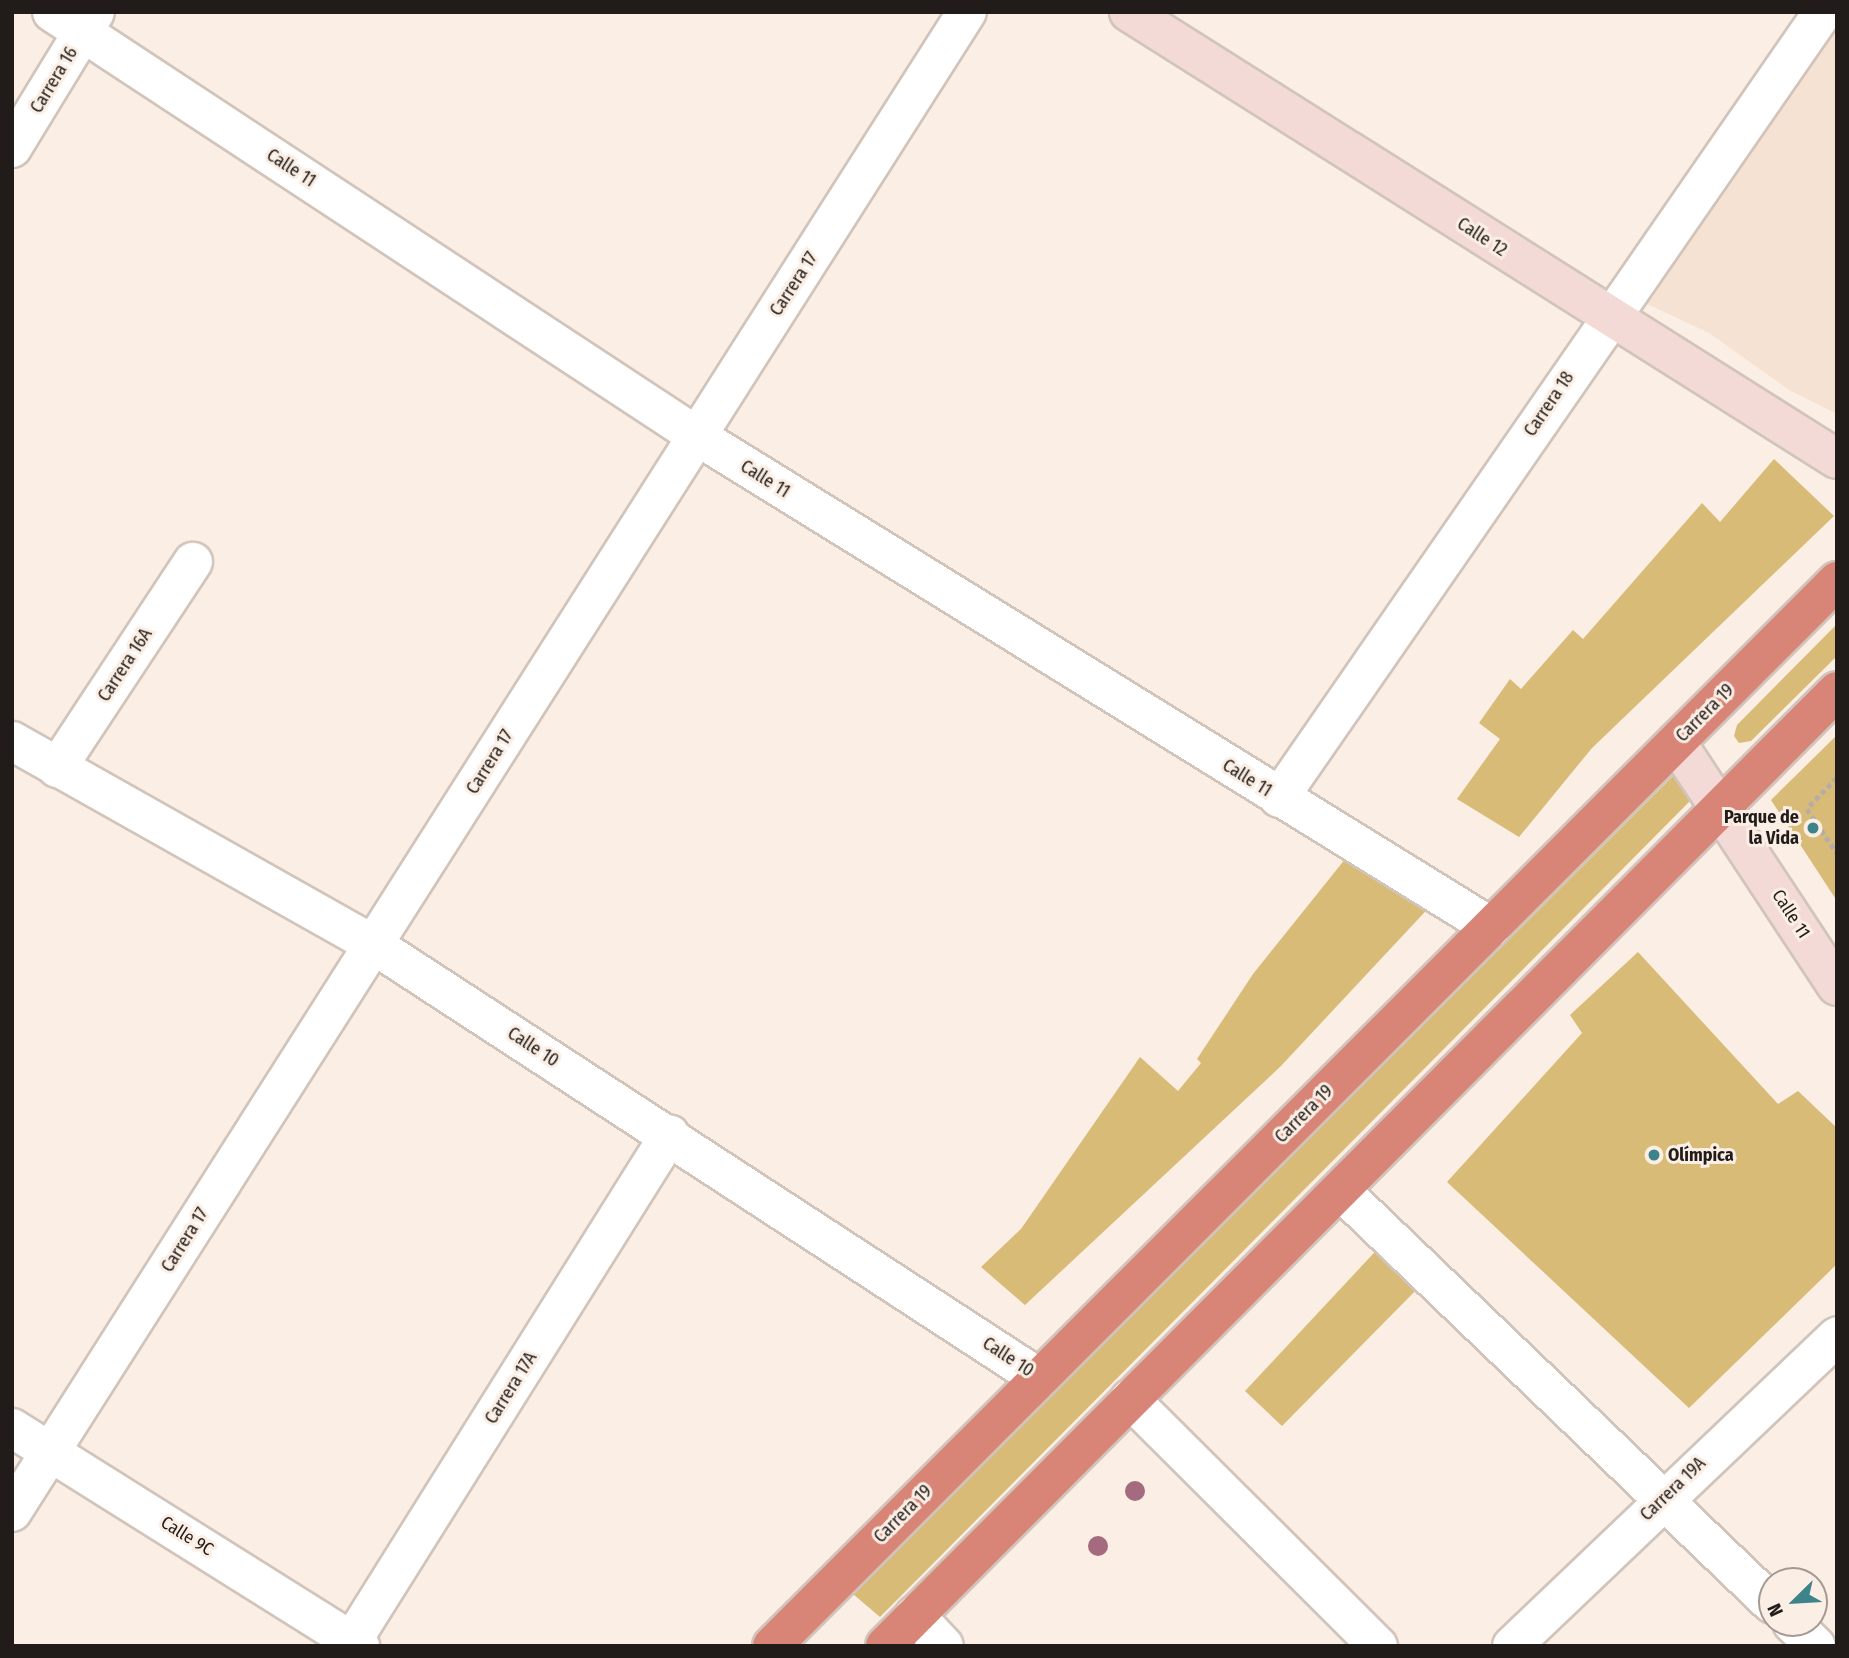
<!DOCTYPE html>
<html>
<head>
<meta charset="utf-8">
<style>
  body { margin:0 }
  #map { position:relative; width:1849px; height:1658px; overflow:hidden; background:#fbeee4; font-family:"Fira Sans Condensed",sans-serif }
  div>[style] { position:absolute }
  .built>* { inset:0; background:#f6e2d3 }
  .building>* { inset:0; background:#d8bb76 }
  .path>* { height:4.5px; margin-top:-2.25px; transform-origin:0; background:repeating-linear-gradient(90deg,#b8ada5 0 5px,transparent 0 8.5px) }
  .roads { filter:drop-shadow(2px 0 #d1c4bb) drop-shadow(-2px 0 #d1c4bb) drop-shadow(0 2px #d1c4bb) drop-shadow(0 -2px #d1c4bb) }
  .street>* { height:38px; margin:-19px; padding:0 19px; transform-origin:19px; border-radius:19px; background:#fff }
  .secondary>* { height:38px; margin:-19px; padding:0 19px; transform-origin:19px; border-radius:19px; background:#f3dad6 }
  .highway>* { height:38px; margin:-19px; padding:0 19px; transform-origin:19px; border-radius:19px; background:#d88577 }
  .trees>* { width:20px; height:20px; margin:-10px; border-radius:50%; background:#a46b7f }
  .dots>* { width:19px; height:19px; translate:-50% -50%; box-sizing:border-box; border:4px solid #fbeee4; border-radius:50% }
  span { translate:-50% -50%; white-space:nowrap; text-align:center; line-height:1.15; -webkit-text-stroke:6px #fbeee4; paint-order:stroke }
  .street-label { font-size:18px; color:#211c19 }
  .poi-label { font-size:18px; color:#211c19; font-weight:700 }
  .right { translate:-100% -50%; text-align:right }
  .left { translate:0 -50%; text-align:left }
  .frame { position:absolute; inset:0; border:14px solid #211c19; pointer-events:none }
  .north { position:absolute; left:1758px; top:1567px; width:70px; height:70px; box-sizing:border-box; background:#fbeee4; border:2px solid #a49a93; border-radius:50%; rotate:246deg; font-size:19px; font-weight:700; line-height:28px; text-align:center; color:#211c19 }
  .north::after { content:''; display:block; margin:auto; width:24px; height:32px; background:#3c838a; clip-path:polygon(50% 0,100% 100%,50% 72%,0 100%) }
</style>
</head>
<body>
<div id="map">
  <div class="built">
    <i style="clip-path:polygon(1837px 12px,1837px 414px,1789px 390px,1709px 333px,1643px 302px)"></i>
  </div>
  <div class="building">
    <i style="clip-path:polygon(1774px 459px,1834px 516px,1592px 748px,1519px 837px,1457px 799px,1500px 739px,1479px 723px,1510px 679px,1521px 689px,1573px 630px,1583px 639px,1702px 503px,1720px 522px)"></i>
    <i style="clip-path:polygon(1837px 624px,1837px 656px,1751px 741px,1739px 743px,1734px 736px,1737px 725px)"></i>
    <i style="clip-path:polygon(1837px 735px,1837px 901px,1771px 800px)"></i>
    <i style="clip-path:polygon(1674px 775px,1683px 776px,1694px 795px,1689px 802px,880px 1617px,853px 1594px)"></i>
    <i style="clip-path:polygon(1354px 848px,1436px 900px,1280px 1067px,1025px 1305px,981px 1267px,1021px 1229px,1140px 1057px,1178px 1091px,1201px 1063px,1197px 1059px,1253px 974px)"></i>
    <i style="clip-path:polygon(1638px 952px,1778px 1104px,1798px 1091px,1837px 1128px,1837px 1264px,1689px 1408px,1447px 1182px,1582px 1033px,1570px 1015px)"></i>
    <i style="clip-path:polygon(1386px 1240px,1426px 1280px,1282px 1426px,1245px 1391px)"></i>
  </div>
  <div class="path">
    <i style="left:1837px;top:778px;width:43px;rotate:134.1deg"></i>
    <i style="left:1807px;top:809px;width:53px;rotate:55.7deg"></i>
  </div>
  <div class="roads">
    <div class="street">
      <i style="left:52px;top:12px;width:772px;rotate:33.32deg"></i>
      <i style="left:697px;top:436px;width:934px;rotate:31.73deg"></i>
      <i style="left:12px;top:148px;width:159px;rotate:-58.6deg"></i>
      <i style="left:12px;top:741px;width:416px;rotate:29.4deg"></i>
      <i style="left:374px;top:945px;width:794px;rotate:33.07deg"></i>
      <i style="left:57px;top:768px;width:247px;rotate:-56.6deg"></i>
      <i style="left:1279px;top:798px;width:956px;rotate:-55.31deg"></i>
      <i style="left:1340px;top:1190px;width:598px;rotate:43.78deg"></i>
      <i style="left:1130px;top:1399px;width:350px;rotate:44.9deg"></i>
      <i style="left:12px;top:1428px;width:411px;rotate:32.1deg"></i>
      <i style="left:12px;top:1512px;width:1778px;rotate:-57.52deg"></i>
      <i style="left:915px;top:1615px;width:42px;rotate:46.9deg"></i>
      <i style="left:1792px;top:1623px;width:33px;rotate:44deg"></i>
      <i style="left:352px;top:1641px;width:598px;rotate:-57.9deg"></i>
      <i style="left:1512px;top:1646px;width:449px;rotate:-43.6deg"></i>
    </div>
    <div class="secondary">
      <i style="left:1129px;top:12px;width:837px;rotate:32.27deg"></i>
      <i style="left:1676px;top:742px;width:292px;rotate:56.6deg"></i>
    </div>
    <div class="highway">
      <i style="left:772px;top:1646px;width:1506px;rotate:-45deg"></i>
      <i style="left:885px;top:1646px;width:1348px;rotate:-45.09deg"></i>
    </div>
  </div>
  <div class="trees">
    <i style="left:1135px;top:1491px"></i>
    <i style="left:1098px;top:1546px"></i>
  </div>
  <div class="dots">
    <i style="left:1813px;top:828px;background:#3c838a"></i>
    <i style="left:1654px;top:1155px;background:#3c838a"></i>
  </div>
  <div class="street-label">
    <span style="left:54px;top:80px;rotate:-59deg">Carrera 16</span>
    <span style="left:291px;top:168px;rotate:33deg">Calle 11</span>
    <span style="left:1482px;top:237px;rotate:33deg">Calle 12</span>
    <span style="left:794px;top:284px;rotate:-57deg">Carrera 17</span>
    <span style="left:1549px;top:404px;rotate:-56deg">Carrera 18</span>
    <span style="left:765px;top:479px;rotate:32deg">Calle 11</span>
    <span style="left:125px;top:665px;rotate:-57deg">Carrera 16A</span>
    <span style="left:1705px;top:713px;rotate:-45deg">Carrera 19</span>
    <span style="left:490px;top:762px;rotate:-58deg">Carrera 17</span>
    <span style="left:1247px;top:778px;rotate:32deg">Calle 11</span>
    <span style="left:1791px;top:914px;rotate:57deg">Calle 11</span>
    <span style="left:533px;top:1047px;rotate:33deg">Calle 10</span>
    <span style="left:1304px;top:1114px;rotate:-45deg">Carrera 19</span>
    <span style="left:185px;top:1240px;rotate:-58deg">Carrera 17</span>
    <span style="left:1008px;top:1357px;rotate:33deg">Calle 10</span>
    <span style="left:511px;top:1388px;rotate:-58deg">Carrera 17A</span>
    <span style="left:1673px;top:1489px;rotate:-44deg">Carrera 19A</span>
    <span style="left:903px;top:1514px;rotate:-45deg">Carrera 19</span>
    <span style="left:187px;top:1536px;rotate:32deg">Calle 9C</span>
  </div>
  <div class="poi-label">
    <span class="right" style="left:1799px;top:828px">Parque de<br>la Vida</span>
    <span class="left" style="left:1668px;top:1155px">Olímpica</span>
  </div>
  <div class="frame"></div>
  <div class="north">N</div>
</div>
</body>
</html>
